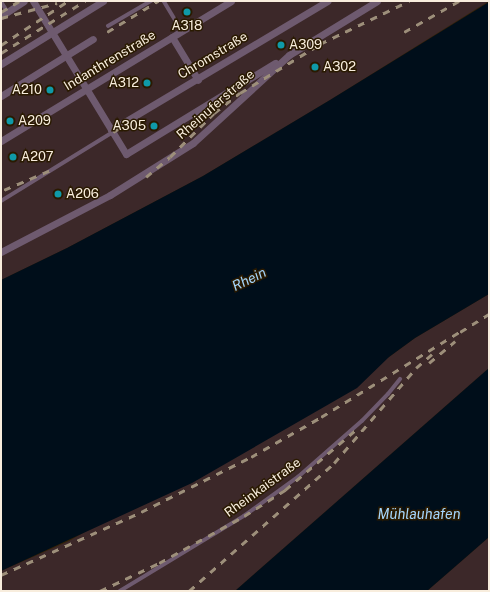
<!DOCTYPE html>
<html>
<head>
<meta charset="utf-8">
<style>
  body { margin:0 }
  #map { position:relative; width:490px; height:592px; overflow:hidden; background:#342308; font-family:"Public Sans",sans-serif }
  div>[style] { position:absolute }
  .industrial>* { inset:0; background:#3c2829 }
  .water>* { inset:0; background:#000e1a }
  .lane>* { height:3.5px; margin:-1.75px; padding:0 1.75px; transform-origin:1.75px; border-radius:1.75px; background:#6e5a6f }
  .street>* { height:7px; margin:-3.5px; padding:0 3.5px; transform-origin:3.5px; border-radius:3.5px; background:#6e5a6f }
  .rail>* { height:2.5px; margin-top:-1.25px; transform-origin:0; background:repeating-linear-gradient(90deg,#9d8f7a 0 7px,transparent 0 14px) }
  .dots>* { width:11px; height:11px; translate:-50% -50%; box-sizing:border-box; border:2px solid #2a1a00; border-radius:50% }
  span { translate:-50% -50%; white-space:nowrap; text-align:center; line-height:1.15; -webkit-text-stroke:3px #2a1a00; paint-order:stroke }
  .poi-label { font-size:13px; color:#f8eddd }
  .left { translate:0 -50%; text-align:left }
  .right { translate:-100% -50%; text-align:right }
  .street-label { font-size:13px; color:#f8eddd }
  .water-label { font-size:14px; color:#a5d6fc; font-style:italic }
  .frame { position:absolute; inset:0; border:2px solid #f8eddd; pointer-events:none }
</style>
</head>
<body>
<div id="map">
  <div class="industrial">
    <i style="clip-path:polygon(1px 1px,489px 1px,330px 100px,203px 176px,67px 248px,1px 280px)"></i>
    <i style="clip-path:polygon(489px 294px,489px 368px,235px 591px,1px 591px,1px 571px,69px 541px,389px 357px,415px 338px)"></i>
    <i style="clip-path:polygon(489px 537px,489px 591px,427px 591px,465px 558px)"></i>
  </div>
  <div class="water">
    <i style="clip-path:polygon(489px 2px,489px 294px,415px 338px,389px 357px,357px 388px,192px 483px,1px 571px,1px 280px,67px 248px,203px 176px,330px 100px)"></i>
    <i style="clip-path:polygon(489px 368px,489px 537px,465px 558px,427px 591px,235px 591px)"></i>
  </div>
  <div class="lane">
    <i style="left:1px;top:1px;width:13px;rotate:58deg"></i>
    <i style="left:164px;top:1px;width:35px;rotate:59deg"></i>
    <i style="left:108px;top:26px;width:50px;rotate:-30.2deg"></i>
    <i style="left:1px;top:201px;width:132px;rotate:-31.6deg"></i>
    <i style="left:120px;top:591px;width:145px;rotate:-31.2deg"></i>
    <i style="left:244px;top:516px;width:67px;rotate:-35.8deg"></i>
    <i style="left:298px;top:477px;width:85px;rotate:-41.2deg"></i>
    <i style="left:362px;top:421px;width:37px;rotate:-46deg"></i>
    <i style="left:388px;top:394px;width:19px;rotate:-51deg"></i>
  </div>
  <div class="street">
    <i style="left:33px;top:1px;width:179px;rotate:58.7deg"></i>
    <i style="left:126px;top:154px;width:175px;rotate:-31.4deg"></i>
    <i style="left:1px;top:16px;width:27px;rotate:-33deg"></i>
    <i style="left:172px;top:37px;width:50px;rotate:58.8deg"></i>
    <i style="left:1px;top:64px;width:120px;rotate:-31.7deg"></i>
    <i style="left:1px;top:96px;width:108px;rotate:-31.8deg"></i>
    <i style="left:111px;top:130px;width:252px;rotate:-30.8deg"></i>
    <i style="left:1px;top:141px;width:269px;rotate:-31.3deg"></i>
    <i style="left:1px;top:252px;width:123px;rotate:-27.6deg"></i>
    <i style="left:110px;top:195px;width:98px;rotate:-32.1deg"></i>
    <i style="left:193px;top:143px;width:130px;rotate:-42.5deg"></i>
    <i style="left:289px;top:55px;width:103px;rotate:-31.5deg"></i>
  </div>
  <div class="rail">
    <i style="left:1px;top:12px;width:21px;rotate:-31deg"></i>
    <i style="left:1px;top:18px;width:58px;rotate:-15deg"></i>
    <i style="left:107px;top:32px;width:60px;rotate:-31.3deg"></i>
    <i style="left:404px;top:32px;width:63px;rotate:-29.4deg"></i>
    <i style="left:1px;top:45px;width:80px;rotate:-33.3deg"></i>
    <i style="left:1px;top:53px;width:99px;rotate:-31.8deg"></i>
    <i style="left:113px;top:132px;width:21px;rotate:-31deg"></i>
    <i style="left:146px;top:177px;width:31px;rotate:-40deg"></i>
    <i style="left:170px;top:157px;width:62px;rotate:-45deg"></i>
    <i style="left:214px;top:113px;width:33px;rotate:-38deg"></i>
    <i style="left:240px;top:93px;width:94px;rotate:-31.5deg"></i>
    <i style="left:320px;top:44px;width:99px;rotate:-25.8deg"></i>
    <i style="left:4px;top:190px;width:53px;rotate:-23.2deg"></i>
    <i style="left:460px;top:332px;width:34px;rotate:-32deg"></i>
    <i style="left:429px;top:363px;width:34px;rotate:-40deg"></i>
    <i style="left:1px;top:575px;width:154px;rotate:-24.2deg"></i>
    <i style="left:141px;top:512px;width:123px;rotate:-26.6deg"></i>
    <i style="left:251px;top:457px;width:81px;rotate:-29.7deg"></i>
    <i style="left:321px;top:417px;width:168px;rotate:-31.6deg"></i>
    <i style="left:100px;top:591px;width:65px;rotate:-25.4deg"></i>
    <i style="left:159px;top:563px;width:97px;rotate:-28.9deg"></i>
    <i style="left:244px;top:516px;width:49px;rotate:-32.4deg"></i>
    <i style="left:285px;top:490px;width:97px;rotate:-40.4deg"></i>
    <i style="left:189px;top:591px;width:193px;rotate:-41.4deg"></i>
    <i style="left:334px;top:463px;width:125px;rotate:-49.2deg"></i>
    <i style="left:416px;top:368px;width:21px;rotate:-41deg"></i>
  </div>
  <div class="dots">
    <i style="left:187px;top:12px;background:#0f9aa8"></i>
    <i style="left:281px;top:45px;background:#0f9aa8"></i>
    <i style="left:315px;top:67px;background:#0f9aa8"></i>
    <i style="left:147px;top:83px;background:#0f9aa8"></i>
    <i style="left:50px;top:90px;background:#0f9aa8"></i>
    <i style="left:10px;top:121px;background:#0f9aa8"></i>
    <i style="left:154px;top:126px;background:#0f9aa8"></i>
    <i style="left:13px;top:157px;background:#0f9aa8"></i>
    <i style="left:58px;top:194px;background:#0f9aa8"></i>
  </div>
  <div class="poi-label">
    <span style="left:187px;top:26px">A318</span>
    <span class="left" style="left:289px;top:45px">A309</span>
    <span class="left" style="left:323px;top:67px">A302</span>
    <span class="right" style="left:139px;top:83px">A312</span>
    <span class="right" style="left:42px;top:90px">A210</span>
    <span class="left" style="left:18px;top:121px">A209</span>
    <span class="right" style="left:146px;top:126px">A305</span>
    <span class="left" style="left:21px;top:157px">A207</span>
    <span class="left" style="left:66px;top:194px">A206</span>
  </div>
  <div class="street-label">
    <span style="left:213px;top:56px;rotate:-31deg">Chromstraße</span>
    <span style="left:110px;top:61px;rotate:-31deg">Indanthrenstraße</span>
    <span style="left:216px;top:105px;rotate:-41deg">Rheinuferstraße</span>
    <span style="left:263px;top:488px;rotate:-36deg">Rheinkaistraße</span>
  </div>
  <div class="water-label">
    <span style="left:249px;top:279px;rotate:-26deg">Rhein</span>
    <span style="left:419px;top:514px">Mühlauhafen</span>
  </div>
  <div class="frame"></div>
</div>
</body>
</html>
